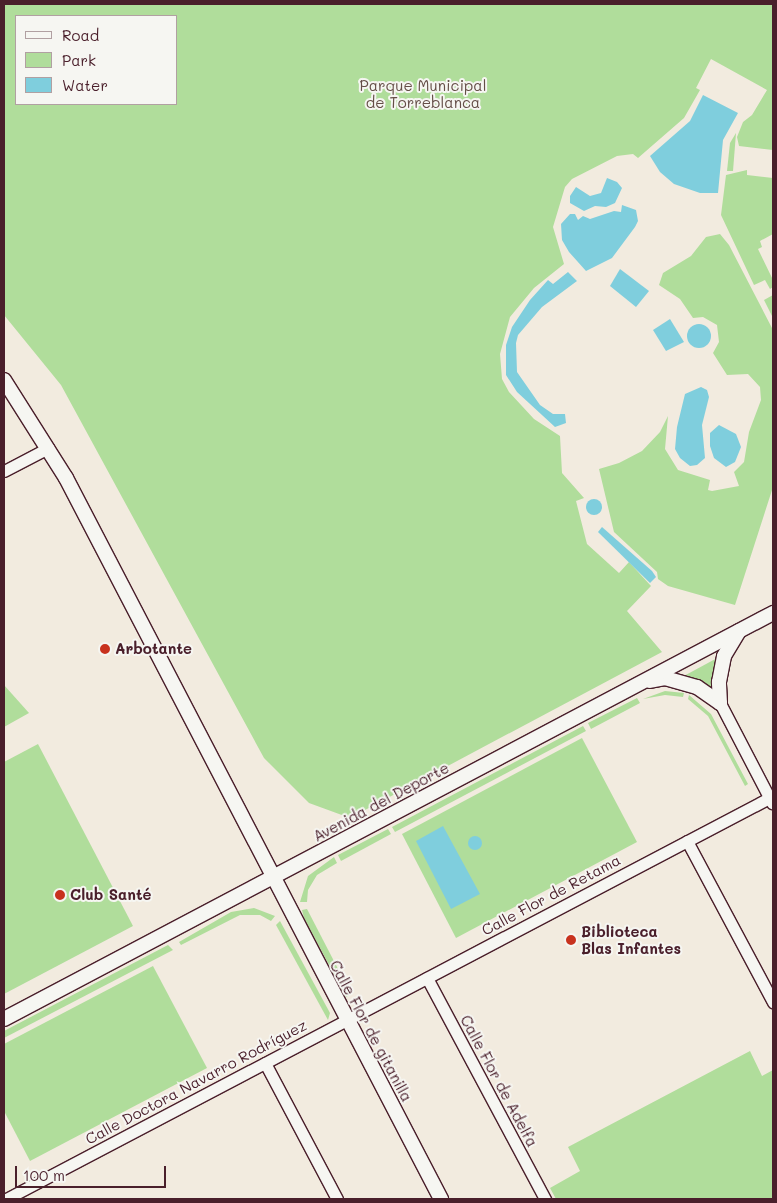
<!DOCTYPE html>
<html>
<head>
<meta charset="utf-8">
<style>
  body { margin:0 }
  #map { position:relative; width:777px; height:1203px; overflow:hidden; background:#f2ebdf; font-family:Mali,sans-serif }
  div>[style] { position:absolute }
  .green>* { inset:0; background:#b0dd9b }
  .water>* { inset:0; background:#7fcedd }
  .round { border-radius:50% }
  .roads { filter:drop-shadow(1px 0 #4a1f2b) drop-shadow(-1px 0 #4a1f2b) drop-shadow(0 1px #4a1f2b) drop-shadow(0 -1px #4a1f2b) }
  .minor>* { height:11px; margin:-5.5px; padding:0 5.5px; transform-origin:5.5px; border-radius:5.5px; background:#f6f6f2 }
  .tertiary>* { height:14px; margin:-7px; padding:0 7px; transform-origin:7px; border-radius:7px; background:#f6f6f2 }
  .dots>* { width:14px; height:14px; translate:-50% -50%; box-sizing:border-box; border:2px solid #f6f6f2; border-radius:50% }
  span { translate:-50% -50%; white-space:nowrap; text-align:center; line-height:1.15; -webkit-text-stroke:4px #f6f6f2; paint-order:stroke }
  .park-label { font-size:15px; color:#644e47 }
  .poi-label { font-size:15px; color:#4a1f2b; font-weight:700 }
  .left { translate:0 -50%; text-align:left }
  .street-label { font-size:15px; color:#4a1f2b }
  .frame { position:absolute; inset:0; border:5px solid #4a1f2b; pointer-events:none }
  .legend { position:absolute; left:15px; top:15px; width:162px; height:90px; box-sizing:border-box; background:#f6f6f2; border:1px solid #b1a0a2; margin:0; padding:6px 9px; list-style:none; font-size:15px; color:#4a1f2b }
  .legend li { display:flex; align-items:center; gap:10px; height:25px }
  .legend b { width:25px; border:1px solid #b1a0a2 }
  .scale { position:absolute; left:15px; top:1166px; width:151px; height:22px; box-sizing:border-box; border:2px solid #4a1f2b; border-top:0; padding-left:6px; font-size:15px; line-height:18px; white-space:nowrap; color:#4a1f2b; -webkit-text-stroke:4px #f6f6f2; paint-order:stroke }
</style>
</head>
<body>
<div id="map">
  <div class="green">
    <i style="clip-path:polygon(evenodd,4px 4px,773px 4px,773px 150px,739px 146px,737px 137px,743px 122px,752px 115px,767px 90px,711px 59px,696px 88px,700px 90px,684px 118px,638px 158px,633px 154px,617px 156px,572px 179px,565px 187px,553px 227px,564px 264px,534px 288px,510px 317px,500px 354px,502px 379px,509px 392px,534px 419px,560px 436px,562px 473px,584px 498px,576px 501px,587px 544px,619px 573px,629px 562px,651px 586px,627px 611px,662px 652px,350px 818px,309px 803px,264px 758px,61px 385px,4px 315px,4px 4px,16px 16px,176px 16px,176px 104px,16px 104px,16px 16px)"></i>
    <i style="clip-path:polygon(736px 133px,733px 171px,727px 171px,730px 143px)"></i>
    <i style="clip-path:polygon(747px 170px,747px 175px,773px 178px,773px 234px,760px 241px,762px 247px,758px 249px,773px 280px,773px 287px,770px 289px,765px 280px,754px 285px,721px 215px,726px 175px)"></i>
    <i style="clip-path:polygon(720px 234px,729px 245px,773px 330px,773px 487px,735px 605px,668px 586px,658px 579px,657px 572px,614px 532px,599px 469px,619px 463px,642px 451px,660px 432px,668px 416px,665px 449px,678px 470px,710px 480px,708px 490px,712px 491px,739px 486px,734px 472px,744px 462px,749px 432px,761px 400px,760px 387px,748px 374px,727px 375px,713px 353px,719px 342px,717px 325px,703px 317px,693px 318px,680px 299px,659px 285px,663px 273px,691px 256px,706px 237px)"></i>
    <i style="clip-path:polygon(773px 295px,773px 318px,764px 300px)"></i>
    <i style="clip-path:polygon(719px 657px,715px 694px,682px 677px)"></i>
    <i style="clip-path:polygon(4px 685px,29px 713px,4px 727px)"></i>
    <i style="clip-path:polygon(665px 691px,684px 693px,683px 697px,665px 695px,643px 699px)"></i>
    <i style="clip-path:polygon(689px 695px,711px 714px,748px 784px,745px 786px,708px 716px,688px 699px)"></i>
    <i style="clip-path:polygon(637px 698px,640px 703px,591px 729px,588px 723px)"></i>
    <i style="clip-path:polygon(583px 726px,586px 731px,395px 832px,392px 827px)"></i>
    <i style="clip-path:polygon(582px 738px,637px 842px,456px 938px,402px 834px)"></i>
    <i style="clip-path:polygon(38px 744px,133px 926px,4px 994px,4px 762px)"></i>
    <i style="clip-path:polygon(388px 829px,391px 834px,341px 861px,338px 855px)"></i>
    <i style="clip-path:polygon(334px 857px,337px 863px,317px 875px,308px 890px,307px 902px,300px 902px,308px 876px)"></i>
    <i style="clip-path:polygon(254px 908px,275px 916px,271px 921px,260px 915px,240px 915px,181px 945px,179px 942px,231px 912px)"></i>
    <i style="clip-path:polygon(307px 909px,351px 994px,346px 997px,304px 918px,302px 910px)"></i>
    <i style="clip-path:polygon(280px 921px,330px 1013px,328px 1020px,276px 925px)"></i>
    <i style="clip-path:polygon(168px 945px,173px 950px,4px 1038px,4px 1031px)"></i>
    <i style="clip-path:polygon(153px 966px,207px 1068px,30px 1161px,4px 1111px,4px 1044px)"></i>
    <i style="clip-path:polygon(750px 1051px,762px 1076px,773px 1070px,773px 1199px,556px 1199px,550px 1188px,580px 1171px,568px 1147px)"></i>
  </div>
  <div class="water">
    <i style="clip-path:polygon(703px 95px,738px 113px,723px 140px,718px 193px,700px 193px,674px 184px,660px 172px,650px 156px,690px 121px)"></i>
    <i style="clip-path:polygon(607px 178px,617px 182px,622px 188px,615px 203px,606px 207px,595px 206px,584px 211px,570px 203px,570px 196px,576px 187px,590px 196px,601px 193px)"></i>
    <i style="clip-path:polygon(622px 205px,636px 210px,638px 221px,635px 227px,612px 258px,586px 271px,569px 252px,562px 240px,561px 224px,570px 214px,575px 214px,578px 220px,583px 216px,590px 219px,614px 211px,621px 212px)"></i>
    <i style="clip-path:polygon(620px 269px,649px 291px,636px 307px,610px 286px)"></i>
    <i style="clip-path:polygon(568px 272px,577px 281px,542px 307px,518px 335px,516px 343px,517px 372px,540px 405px,553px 414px,565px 414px,566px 423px,555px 427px,517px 392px,506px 375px,506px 345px,512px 327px,530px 300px,548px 280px,553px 284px)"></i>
    <i style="clip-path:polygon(670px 319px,684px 342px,666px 351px,653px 330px)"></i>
    <i class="round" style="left:687px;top:324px;width:24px;height:24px"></i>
    <i style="clip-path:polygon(701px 387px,707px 390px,709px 397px,702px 425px,705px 458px,697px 465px,690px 466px,680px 458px,675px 449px,677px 427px,685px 394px)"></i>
    <i style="clip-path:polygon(719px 425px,736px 434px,741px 447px,735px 462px,726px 467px,714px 458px,710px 446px,710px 433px)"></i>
    <i class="round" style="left:586px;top:499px;width:16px;height:16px"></i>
    <i style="clip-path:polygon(602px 527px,652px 571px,656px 577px,650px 583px,598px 532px)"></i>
    <i style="clip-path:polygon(443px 826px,480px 894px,451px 909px,416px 841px)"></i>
    <i class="round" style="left:468px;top:836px;width:14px;height:14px"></i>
  </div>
  <div class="roads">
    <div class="minor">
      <i style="left:4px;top:471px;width:50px;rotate:-27.6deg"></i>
      <i style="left:720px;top:703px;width:113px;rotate:62.5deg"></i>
      <i style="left:687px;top:841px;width:183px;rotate:61.9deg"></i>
      <i style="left:427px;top:978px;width:251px;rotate:61.9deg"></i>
      <i style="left:265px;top:1063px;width:154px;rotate:62.1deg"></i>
      <i style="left:6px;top:1199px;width:866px;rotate:-27.72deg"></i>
    </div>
    <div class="tertiary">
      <i style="left:4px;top:380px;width:116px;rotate:57.7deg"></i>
      <i style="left:66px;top:478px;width:813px;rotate:62.52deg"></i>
      <i style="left:650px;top:681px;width:15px;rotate:-11deg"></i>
      <i style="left:665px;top:678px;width:33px;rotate:16deg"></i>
      <i style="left:697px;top:687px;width:28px;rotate:35deg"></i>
      <i style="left:720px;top:703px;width:21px;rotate:-93deg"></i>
      <i style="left:719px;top:682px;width:26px;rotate:-79deg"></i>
      <i style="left:724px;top:656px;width:29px;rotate:-59deg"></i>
      <i style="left:4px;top:1019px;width:870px;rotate:-27.83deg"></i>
    </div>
  </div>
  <div class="dots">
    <i style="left:105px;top:649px;background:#c8321e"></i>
    <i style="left:60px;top:895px;background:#c8321e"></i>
    <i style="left:571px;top:940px;background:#c8321e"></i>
  </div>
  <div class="park-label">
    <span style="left:423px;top:94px">Parque Municipal<br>de Torreblanca</span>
  </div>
  <div class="poi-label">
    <span class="left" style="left:115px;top:649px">Arbotante</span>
    <span class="left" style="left:70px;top:895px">Club Santé</span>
    <span class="left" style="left:581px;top:940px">Biblioteca<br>Blas Infantes</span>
  </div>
  <div class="street-label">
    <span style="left:381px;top:802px;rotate:-28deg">Avenida del Deporte</span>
    <span style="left:551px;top:895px;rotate:-28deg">Calle Flor de Retama</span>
    <span style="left:371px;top:1031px;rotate:62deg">Calle Flor de gitanilla</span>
    <span style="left:499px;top:1081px;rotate:62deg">Calle Flor de Adelfa</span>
    <span style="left:196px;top:1082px;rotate:-28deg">Calle Doctora Navarro Rodríguez</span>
  </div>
  <div class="frame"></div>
  <ul class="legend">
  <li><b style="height:6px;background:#f6f6f2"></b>Road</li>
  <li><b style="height:14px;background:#b0dd9b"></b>Park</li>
  <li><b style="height:14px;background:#7fcedd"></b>Water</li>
  </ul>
  <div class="scale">100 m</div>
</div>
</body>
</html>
